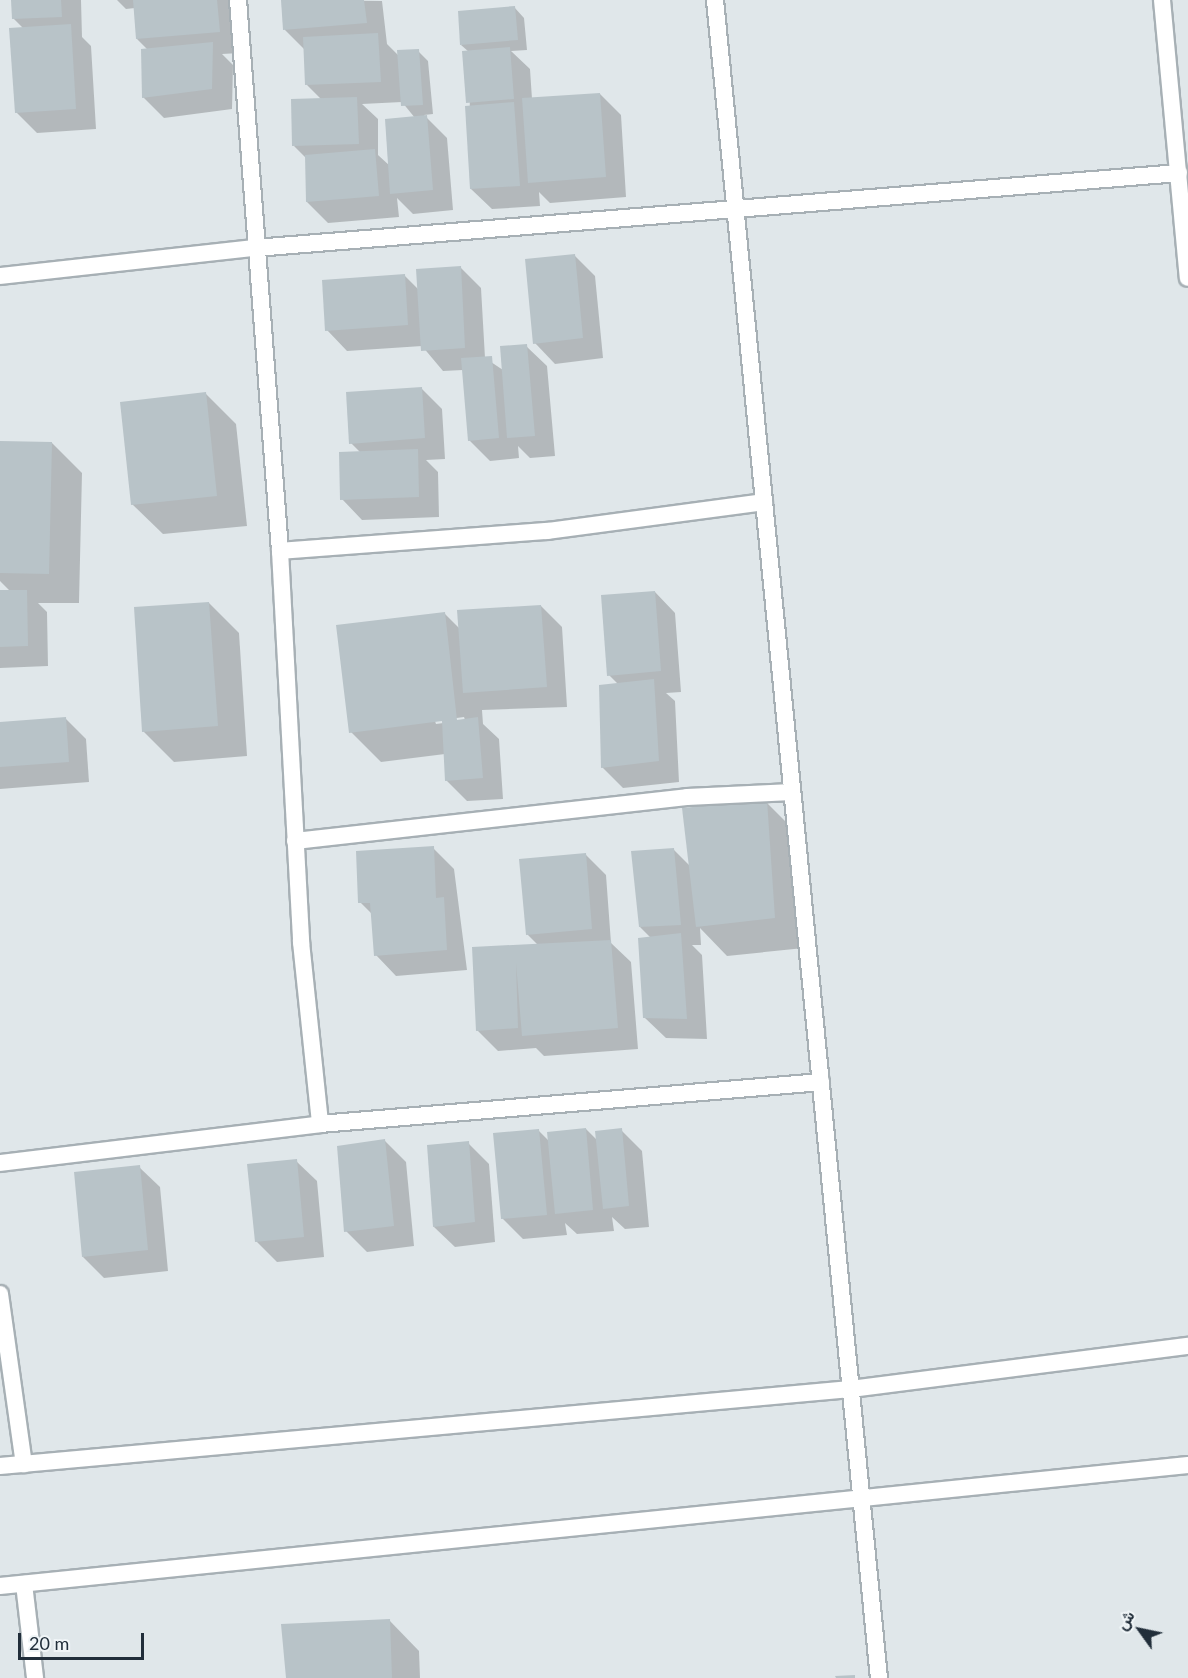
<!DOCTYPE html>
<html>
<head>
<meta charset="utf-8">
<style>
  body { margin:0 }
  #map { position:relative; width:1188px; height:1678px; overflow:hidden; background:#e0e7ea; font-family:Lato,Vazirmatn,sans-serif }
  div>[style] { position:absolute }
  .shadow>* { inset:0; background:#0003 }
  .building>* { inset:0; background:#b8c3c8 }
  .roads { filter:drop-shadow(2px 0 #a7b0b5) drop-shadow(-2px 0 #a7b0b5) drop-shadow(0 2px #a7b0b5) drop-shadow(0 -2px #a7b0b5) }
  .minor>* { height:16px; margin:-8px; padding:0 8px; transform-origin:8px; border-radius:8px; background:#fff }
  .secondary>* { height:16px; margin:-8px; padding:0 8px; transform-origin:8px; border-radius:8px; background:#fff }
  span { translate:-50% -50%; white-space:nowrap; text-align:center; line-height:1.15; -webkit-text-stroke:6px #f0f5f7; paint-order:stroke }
  .north { position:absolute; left:1110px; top:1600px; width:60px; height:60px; -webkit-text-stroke:4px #f0f5f7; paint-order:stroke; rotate:303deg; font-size:16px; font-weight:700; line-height:24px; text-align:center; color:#212e3a }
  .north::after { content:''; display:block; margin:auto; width:21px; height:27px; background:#212e3a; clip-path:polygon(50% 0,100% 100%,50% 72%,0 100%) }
  .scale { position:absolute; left:18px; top:1633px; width:126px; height:27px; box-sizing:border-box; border:3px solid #212e3a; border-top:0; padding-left:8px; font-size:18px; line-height:21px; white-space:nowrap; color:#212e3a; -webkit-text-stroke:4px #f0f5f7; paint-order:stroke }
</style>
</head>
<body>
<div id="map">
  <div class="shadow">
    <i style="clip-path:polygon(13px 0,81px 0,82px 37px,91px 46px,96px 129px,37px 133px,16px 112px,23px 28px,13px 18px)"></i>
    <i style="clip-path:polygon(117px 0,237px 0,240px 53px,222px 54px,233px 65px,232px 109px,164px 118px,143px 97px,148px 50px,137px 39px,135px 8px,126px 9px)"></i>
    <i style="clip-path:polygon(evenodd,282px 0,382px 1px,387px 44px,399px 56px,418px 51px,428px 61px,433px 114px,424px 115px,447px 138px,453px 210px,413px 214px,397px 198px,399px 217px,328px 223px,307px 202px,306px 158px,294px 146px,322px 100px,307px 85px,305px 50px,285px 30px,282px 0,402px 102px,415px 118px,390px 166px,378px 155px,378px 119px,362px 104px,402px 102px)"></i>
    <i style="clip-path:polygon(514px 7px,524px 18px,527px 50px,511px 51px,530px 69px,532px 99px,600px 94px,621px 115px,626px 197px,550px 203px,539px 192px,540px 206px,492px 209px,471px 189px,469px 52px,461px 45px)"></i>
    <i style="clip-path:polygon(574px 255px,595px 276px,603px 358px,555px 364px,535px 343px)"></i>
    <i style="clip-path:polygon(460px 267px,481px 288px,485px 358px,503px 370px,526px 346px,547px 366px,555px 456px,530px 458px,518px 446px,519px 458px,490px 461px,469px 440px,463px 370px,443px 371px,422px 346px,347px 351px,327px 330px,404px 275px,419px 290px)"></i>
    <i style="clip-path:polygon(421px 388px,442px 409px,445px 459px,426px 460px,438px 472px,439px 517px,362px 520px,342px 499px,361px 453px,351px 443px)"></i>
    <i style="clip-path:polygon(206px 394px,236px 424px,247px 526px,163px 534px,132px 504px)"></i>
    <i style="clip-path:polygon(0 442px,52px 443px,82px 473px,79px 603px,38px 603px,47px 612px,48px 666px,0 668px,0 592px,10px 591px,0 581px)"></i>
    <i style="clip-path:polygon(655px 592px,675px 613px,681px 692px,666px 693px,675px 701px,679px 782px,623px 788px,602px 767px,618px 684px,609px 675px)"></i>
    <i style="clip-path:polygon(209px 603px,239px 633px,247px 756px,174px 762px,143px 731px)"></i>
    <i style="clip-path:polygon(evenodd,541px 606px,562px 627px,567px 707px,482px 710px,483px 724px,499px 739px,503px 799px,467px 801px,446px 780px,445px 754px,381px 762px,351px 732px,444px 613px,460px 629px,541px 606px,464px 717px,465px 720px,436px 724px,435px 721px,464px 717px)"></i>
    <i style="clip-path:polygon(66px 719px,86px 739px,89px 782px,0 789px,0 723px)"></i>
    <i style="clip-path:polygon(766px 802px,796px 832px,804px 948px,727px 956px,700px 928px,701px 945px,692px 945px,702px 955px,707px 1039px,666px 1038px,645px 1018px,651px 938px,640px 927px,674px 850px,690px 866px)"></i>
    <i style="clip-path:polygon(433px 848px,454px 869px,467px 970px,396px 976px,376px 955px,373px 915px,360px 902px)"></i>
    <i style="clip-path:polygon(585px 854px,606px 875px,611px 943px,631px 962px,638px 1049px,544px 1056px,536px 1048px,498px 1051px,477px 1030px,474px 949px,538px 945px,527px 934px)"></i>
    <i style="clip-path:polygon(586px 1129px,598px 1141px,621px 1130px,642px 1151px,649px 1227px,625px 1229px,612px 1217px,614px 1231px,577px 1234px,565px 1223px,567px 1235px,523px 1239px,502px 1218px,538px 1130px,550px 1142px)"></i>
    <i style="clip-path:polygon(385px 1141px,406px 1162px,414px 1246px,367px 1252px,346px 1231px)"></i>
    <i style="clip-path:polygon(468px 1143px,489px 1164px,495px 1242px,455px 1247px,434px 1227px)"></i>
    <i style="clip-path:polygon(296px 1161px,317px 1181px,324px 1257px,277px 1262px,256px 1241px)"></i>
    <i style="clip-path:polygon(139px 1167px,160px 1187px,168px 1271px,104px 1278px,83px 1257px)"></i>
    <i style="clip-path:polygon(389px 1620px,419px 1651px,420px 1678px,288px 1678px)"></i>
  </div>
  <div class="building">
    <i style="clip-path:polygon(11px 0,61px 0,62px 17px,12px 19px)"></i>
    <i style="clip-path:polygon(133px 0,217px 0,220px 32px,136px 39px)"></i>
    <i style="clip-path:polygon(281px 0,364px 0,367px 23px,283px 30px)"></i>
    <i style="clip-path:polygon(515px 6px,518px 40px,460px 45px,458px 11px)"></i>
    <i style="clip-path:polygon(71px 24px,76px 109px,15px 113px,9px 28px)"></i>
    <i style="clip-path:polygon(378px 33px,381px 82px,305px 85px,303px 37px)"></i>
    <i style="clip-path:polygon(213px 42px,212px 89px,142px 98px,141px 49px)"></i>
    <i style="clip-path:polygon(510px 47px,514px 99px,466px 103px,462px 51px)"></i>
    <i style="clip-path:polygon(419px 49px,423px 105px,401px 106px,397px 50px)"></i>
    <i style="clip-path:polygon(600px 93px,606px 177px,528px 183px,522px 98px)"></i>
    <i style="clip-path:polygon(357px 97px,359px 144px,292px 146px,291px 99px)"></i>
    <i style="clip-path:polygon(514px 102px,520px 186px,470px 189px,465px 106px)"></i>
    <i style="clip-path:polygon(427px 115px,433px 190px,390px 194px,385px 119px)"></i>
    <i style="clip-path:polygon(375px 149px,379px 196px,306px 202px,305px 155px)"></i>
    <i style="clip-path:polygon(575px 254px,583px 338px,533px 344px,525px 259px)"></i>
    <i style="clip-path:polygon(461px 266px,465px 348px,421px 351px,416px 269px)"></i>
    <i style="clip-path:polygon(405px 274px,408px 325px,325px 331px,322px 280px)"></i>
    <i style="clip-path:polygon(527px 344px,535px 436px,507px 438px,500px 346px)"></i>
    <i style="clip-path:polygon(492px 356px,499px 438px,468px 441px,461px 358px)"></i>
    <i style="clip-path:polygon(422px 387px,425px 438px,349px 444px,346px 392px)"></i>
    <i style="clip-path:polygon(206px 392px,217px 496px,131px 505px,120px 402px)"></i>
    <i style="clip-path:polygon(0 441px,52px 442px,49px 574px,0 573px)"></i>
    <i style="clip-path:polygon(418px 449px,419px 497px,340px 500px,339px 452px)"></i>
    <i style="clip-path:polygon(0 590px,27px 590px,28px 646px,0 647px)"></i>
    <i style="clip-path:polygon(655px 591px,661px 671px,607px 676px,601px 595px)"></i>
    <i style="clip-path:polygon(209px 602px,218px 726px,142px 732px,134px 607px)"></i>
    <i style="clip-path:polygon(541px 605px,547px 687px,463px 693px,457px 610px)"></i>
    <i style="clip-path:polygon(445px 612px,457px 720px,478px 717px,483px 778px,445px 781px,442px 721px,349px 733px,336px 625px)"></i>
    <i style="clip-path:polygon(654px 679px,659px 761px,601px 768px,599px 685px)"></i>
    <i style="clip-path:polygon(66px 717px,69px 762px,0 767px,0 722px)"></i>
    <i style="clip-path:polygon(767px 800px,775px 918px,696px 927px,682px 808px)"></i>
    <i style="clip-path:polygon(434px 846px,436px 898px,444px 897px,447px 950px,374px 956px,370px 903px,358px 903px,356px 851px)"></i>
    <i style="clip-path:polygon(674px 848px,681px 925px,639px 927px,631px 851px)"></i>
    <i style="clip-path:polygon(586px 853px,592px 929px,526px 935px,519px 859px)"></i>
    <i style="clip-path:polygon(681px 933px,687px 1019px,643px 1018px,638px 938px)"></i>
    <i style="clip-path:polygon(611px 940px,618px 1028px,522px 1036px,516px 963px,518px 1028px,476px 1031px,472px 947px)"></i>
    <i style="clip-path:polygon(586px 1128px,593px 1210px,555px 1214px,547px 1132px)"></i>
    <i style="clip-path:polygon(622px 1128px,629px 1206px,603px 1209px,595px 1131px)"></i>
    <i style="clip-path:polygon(539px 1129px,547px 1215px,501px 1219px,493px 1133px)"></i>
    <i style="clip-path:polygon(385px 1139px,394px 1226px,344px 1232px,337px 1146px)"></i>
    <i style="clip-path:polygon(469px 1141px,475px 1222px,433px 1227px,427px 1145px)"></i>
    <i style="clip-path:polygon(297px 1159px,304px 1237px,255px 1242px,247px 1164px)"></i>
    <i style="clip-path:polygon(140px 1165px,148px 1250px,82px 1257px,74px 1172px)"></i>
    <i style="clip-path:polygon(390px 1619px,392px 1678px,286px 1678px,281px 1624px)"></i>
    <i style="clip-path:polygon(855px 1675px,855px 1678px,836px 1678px,835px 1676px)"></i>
  </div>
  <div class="roads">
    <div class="minor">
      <i style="left:238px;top:0;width:553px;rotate:85.64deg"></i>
      <i style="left:280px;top:551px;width:392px;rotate:86.9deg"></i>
      <i style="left:301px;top:942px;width:183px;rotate:84deg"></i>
      <i style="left:715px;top:0;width:1686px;rotate:84.42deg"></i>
      <i style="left:1162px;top:0;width:279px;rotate:84.7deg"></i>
      <i style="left:0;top:276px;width:257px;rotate:-6.3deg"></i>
      <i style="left:255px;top:248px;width:927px;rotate:-4.64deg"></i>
      <i style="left:280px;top:551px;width:268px;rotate:-4.3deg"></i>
      <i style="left:547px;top:531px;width:219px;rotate:-7.6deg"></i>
      <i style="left:295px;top:841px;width:394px;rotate:-6.4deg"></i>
      <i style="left:687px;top:797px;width:105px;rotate:-2.7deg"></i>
      <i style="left:0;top:1163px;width:322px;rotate:-6.9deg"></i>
      <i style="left:320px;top:1124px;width:503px;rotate:-4.79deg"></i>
      <i style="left:0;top:1294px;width:172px;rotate:82deg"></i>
      <i style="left:24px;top:1584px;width:95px;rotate:83.3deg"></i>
    </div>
    <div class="secondary">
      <i style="left:0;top:1466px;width:854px;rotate:-5.17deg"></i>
      <i style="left:851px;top:1389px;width:340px;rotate:-7.3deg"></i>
      <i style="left:0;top:1586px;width:1194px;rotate:-5.82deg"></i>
    </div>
  </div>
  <div class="north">ش</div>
  <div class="scale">20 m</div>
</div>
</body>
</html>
